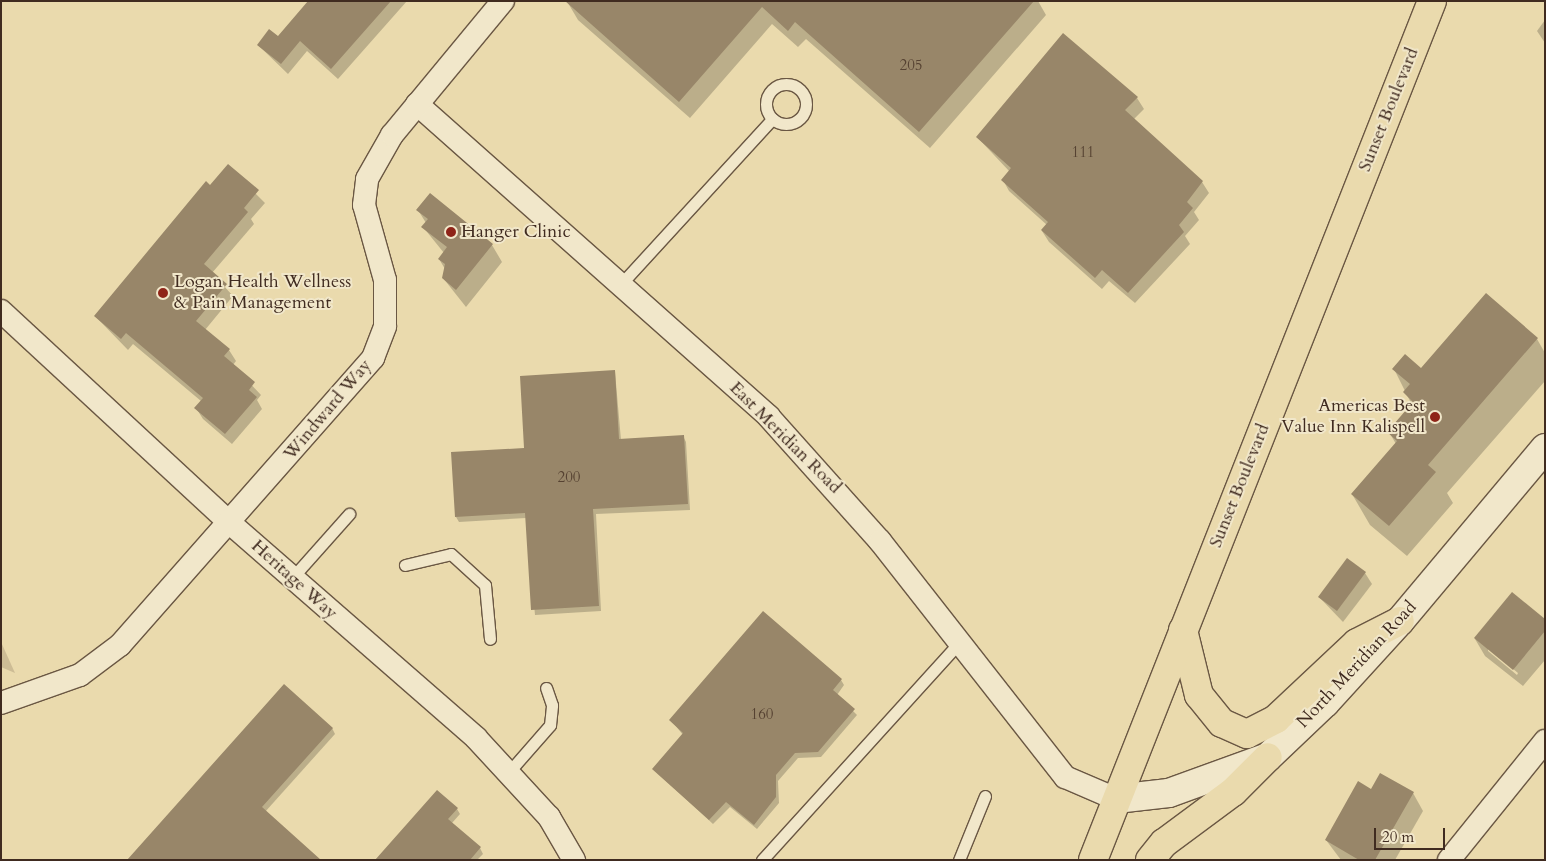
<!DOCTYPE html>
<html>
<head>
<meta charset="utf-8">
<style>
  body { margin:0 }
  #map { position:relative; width:1546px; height:861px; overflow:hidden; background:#eadaad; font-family:Cardo,serif }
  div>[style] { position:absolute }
  .green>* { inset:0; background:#cdbc95 }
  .shadow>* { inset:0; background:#0003 }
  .building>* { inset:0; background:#988669 }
  .roads { filter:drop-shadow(1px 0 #6a5743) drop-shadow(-1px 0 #6a5743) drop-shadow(0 1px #6a5743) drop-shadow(0 -1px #6a5743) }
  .service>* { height:11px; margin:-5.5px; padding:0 5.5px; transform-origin:5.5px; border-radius:5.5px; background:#f1e7ca }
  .service>.ring { margin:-5.5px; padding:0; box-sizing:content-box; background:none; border:11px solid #f1e7ca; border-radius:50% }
  .minor>* { height:22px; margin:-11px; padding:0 11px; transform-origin:11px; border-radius:11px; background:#f1e7ca }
  .secondary>* { height:28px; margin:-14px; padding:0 14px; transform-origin:14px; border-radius:14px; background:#f1e7ca }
  .primary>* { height:28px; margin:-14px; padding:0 14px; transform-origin:14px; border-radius:14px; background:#eadaad }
  .dots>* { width:14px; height:14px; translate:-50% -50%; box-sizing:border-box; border:2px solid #f1e7ca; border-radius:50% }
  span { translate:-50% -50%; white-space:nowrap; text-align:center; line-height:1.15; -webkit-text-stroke:4px #f1e7ca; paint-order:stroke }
  .number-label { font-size:15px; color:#564232 }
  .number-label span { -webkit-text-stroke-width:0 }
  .street-label { font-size:18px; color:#402b20 }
  .poi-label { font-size:18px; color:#402b20 }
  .left { translate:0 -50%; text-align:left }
  .right { translate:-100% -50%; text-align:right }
  .frame { position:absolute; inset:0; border:2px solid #402b20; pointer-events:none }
  .scale { position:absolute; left:1374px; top:828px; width:71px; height:22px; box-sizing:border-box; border:2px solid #402b20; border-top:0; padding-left:6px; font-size:15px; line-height:18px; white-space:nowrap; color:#402b20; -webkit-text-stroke:4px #f1e7ca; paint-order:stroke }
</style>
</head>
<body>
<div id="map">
  <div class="green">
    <i style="clip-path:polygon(1px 642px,15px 673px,1px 667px)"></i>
  </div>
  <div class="shadow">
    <i style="clip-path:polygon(310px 1px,407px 1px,338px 79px,307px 51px,288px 74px,258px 45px,278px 37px)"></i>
    <i style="clip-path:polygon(1038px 1px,1046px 15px,930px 148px,806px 39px,798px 47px,772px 24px,690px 118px,578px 20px,568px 3px)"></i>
    <i style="clip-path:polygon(1545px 20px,1545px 43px,1537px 31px)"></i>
    <i style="clip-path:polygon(1137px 98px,1144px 109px,1134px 119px,1202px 182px,1209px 193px,1194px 212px,1199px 220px,1185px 236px,1190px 244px,1135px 303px,1109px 281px,1102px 289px,1049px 242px,1042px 231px,1047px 225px,1009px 191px,1003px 180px,1010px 172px,977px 137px)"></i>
    <i style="clip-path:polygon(228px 166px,265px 203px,251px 219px,254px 224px,212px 273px,233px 296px,205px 330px,229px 350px,236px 361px,233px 365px,261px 395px,257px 400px,262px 409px,232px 444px,203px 419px,196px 408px,201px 401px,133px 344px,128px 350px,95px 316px)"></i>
    <i style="clip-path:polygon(430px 195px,492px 245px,502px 262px,466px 307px,443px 278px,445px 269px,439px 259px,444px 253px,423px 227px,426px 223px,418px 210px)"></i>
    <i style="clip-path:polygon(1537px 339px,1545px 353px,1545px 381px,1447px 493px,1453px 503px,1407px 556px,1370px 525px,1352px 494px,1396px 444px,1389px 432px,1412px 405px,1394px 369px,1421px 370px)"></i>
    <i style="clip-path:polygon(615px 372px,621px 440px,683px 436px,686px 442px,690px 510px,596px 514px,601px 611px,535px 615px,526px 518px,459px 522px,456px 517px)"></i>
    <i style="clip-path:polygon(1365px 573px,1372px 584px,1343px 622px,1319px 597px)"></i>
    <i style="clip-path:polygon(evenodd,1545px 621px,1545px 660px,1523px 686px,1485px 656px,1475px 639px,1545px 621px,1488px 648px,1518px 673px,1517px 675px,1488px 651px,1488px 648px)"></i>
    <i style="clip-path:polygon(841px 680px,844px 685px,837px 695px,857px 715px,821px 757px,798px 758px,778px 781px,779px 803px,757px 829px,730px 807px,713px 824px,654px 770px,683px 735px,671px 720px)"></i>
    <i style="clip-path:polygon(332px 728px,335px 734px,265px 812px,133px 860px)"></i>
    <i style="clip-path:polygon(1371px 790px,1413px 793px,1423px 811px,1395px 860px,1341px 860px,1326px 840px)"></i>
    <i style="clip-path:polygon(437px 791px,457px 809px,460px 814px,452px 823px,480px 848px,483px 854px,477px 860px,376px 860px)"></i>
  </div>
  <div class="building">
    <i style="clip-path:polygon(308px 1px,391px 1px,331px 69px,300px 41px,281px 64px,257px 45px,269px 29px,278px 36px)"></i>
    <i style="clip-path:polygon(565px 1px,1034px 1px,919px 132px,795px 22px,788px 31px,762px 7px,679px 102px)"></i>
    <i style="clip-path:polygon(1063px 33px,1138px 97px,1125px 110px,1203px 181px,1187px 202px,1193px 208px,1179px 225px,1184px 232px,1128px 293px,1102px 270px,1095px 278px,1041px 230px,1048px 222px,1001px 180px,1011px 168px,976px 137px)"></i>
    <i style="clip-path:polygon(228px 164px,259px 190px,244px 208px,248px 212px,204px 264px,227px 284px,196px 321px,230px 349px,224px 356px,255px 382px,249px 390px,257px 397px,225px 434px,194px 408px,203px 398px,126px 333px,121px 339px,94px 316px,206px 181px,210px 185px)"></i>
    <i style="clip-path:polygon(430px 193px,493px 244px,456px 290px,442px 278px,445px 264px,438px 259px,447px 247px,421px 227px,428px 219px,416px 210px)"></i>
    <i style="clip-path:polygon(1486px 293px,1538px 338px,1428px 465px,1436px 472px,1389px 526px,1351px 494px,1397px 441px,1387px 432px,1413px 402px,1403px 392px,1410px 384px,1392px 369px,1405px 354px,1421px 368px)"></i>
    <i style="clip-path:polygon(615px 370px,619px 439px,684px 435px,688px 504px,593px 509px,599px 606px,531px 610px,525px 513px,455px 517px,451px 452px,524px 448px,520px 376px)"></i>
    <i style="clip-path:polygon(1347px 558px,1366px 572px,1337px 611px,1318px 597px)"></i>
    <i style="clip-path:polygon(1512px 592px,1545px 619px,1545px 631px,1513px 670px,1474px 638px)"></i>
    <i style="clip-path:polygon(763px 611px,842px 679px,833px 690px,855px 709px,818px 752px,795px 753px,776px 775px,776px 797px,754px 825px,726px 802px,709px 820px,652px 769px,683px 733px,669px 720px)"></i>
    <i style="clip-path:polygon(284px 684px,333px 728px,262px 807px,321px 860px,127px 860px)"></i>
    <i style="clip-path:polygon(1380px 773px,1414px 792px,1375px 860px,1359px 860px,1325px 840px,1358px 781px,1371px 789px)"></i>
    <i style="clip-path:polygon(437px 790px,458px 808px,448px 819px,481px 847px,470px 860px,375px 860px)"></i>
  </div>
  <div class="roads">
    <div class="service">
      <i class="ring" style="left:766px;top:84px;width:29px;height:29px"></i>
      <i style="left:621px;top:284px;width:224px;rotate:-47.5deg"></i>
      <i style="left:405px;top:565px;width:47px;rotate:-13.4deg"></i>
      <i style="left:451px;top:554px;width:46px;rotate:42.4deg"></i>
      <i style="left:485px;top:585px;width:54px;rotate:84.7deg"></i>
      <i style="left:292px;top:578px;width:86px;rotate:-48.3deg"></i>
      <i style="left:508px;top:773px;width:64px;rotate:-48.8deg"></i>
      <i style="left:550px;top:725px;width:20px;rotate:-84deg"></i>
      <i style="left:552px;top:705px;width:18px;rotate:-109deg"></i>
      <i style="left:762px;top:860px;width:292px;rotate:-47.8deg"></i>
      <i style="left:959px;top:860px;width:69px;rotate:-67.9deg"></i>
    </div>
    <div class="minor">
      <i style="left:417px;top:104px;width:471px;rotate:41.6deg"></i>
      <i style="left:769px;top:417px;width:166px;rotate:48.2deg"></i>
      <i style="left:880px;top:541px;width:300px;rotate:51.9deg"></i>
      <i style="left:1065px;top:777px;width:56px;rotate:23.3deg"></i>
      <i style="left:1px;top:311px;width:313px;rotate:42.8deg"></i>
      <i style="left:231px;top:524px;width:325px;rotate:41.1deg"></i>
      <i style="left:476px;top:738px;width:108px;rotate:47.3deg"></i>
      <i style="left:549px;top:817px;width:50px;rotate:59.8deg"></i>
      <i style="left:1px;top:703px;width:84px;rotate:-19.5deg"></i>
      <i style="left:80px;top:675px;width:50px;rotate:-36.9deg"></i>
      <i style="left:120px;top:645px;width:383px;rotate:-48.6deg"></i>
      <i style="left:373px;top:358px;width:34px;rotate:-69deg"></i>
      <i style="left:385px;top:326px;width:46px;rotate:-90deg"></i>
      <i style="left:385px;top:280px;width:78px;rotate:-105.6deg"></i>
      <i style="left:364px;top:205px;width:26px;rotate:-83deg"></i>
      <i style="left:367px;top:179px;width:51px;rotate:-60.4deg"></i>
      <i style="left:392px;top:135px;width:174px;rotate:-50.4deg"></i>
      <i style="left:1449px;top:860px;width:153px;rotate:-51.1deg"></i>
    </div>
    <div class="secondary">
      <i style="left:1116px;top:799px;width:53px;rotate:-6.5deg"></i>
      <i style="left:1169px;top:793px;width:105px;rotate:-20deg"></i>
      <i style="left:1268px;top:757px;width:79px;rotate:-43.5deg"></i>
      <i style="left:1325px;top:703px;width:111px;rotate:-47.6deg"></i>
      <i style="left:1400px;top:621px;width:226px;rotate:-50deg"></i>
    </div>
    <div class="primary">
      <i style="left:1183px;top:630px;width:67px;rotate:76.2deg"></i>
      <i style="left:1199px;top:695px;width:36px;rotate:51deg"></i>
      <i style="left:1222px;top:723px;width:27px;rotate:24deg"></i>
      <i style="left:1247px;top:734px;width:33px;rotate:-27deg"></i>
      <i style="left:1276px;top:719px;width:111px;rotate:-43.2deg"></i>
      <i style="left:1357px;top:643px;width:48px;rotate:-27.1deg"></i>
      <i style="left:1093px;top:860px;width:923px;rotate:-68.46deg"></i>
      <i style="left:1150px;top:860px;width:22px;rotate:-51deg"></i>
      <i style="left:1164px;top:843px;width:86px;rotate:-36.5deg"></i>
      <i style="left:1233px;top:792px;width:49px;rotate:-45deg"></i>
    </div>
  </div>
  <div class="dots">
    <i style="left:451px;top:232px;background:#8f2418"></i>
    <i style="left:163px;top:293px;background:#8f2418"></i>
    <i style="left:1435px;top:417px;background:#8f2418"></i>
  </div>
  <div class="number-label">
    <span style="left:911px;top:66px">205</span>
    <span style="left:1083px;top:153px">111</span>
    <span style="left:569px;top:478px">200</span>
    <span style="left:762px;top:715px">160</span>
  </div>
  <div class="street-label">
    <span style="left:1389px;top:110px;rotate:-68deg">Sunset Boulevard</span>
    <span style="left:328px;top:410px;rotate:-50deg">Windward Way</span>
    <span style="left:785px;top:438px;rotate:45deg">East Meridian Road</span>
    <span style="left:1240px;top:486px;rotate:-68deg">Sunset Boulevard</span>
    <span style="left:294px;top:580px;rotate:42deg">Heritage Way</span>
    <span style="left:1357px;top:665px;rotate:-47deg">North Meridian Road</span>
  </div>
  <div class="poi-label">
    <span class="left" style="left:461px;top:232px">Hanger Clinic</span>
    <span class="left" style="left:174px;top:293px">Logan Health Wellness<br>&amp; Pain Management</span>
    <span class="right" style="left:1425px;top:417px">Americas Best<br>Value Inn Kalispell</span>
  </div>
  <div class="frame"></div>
  <div class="scale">20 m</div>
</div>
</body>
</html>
